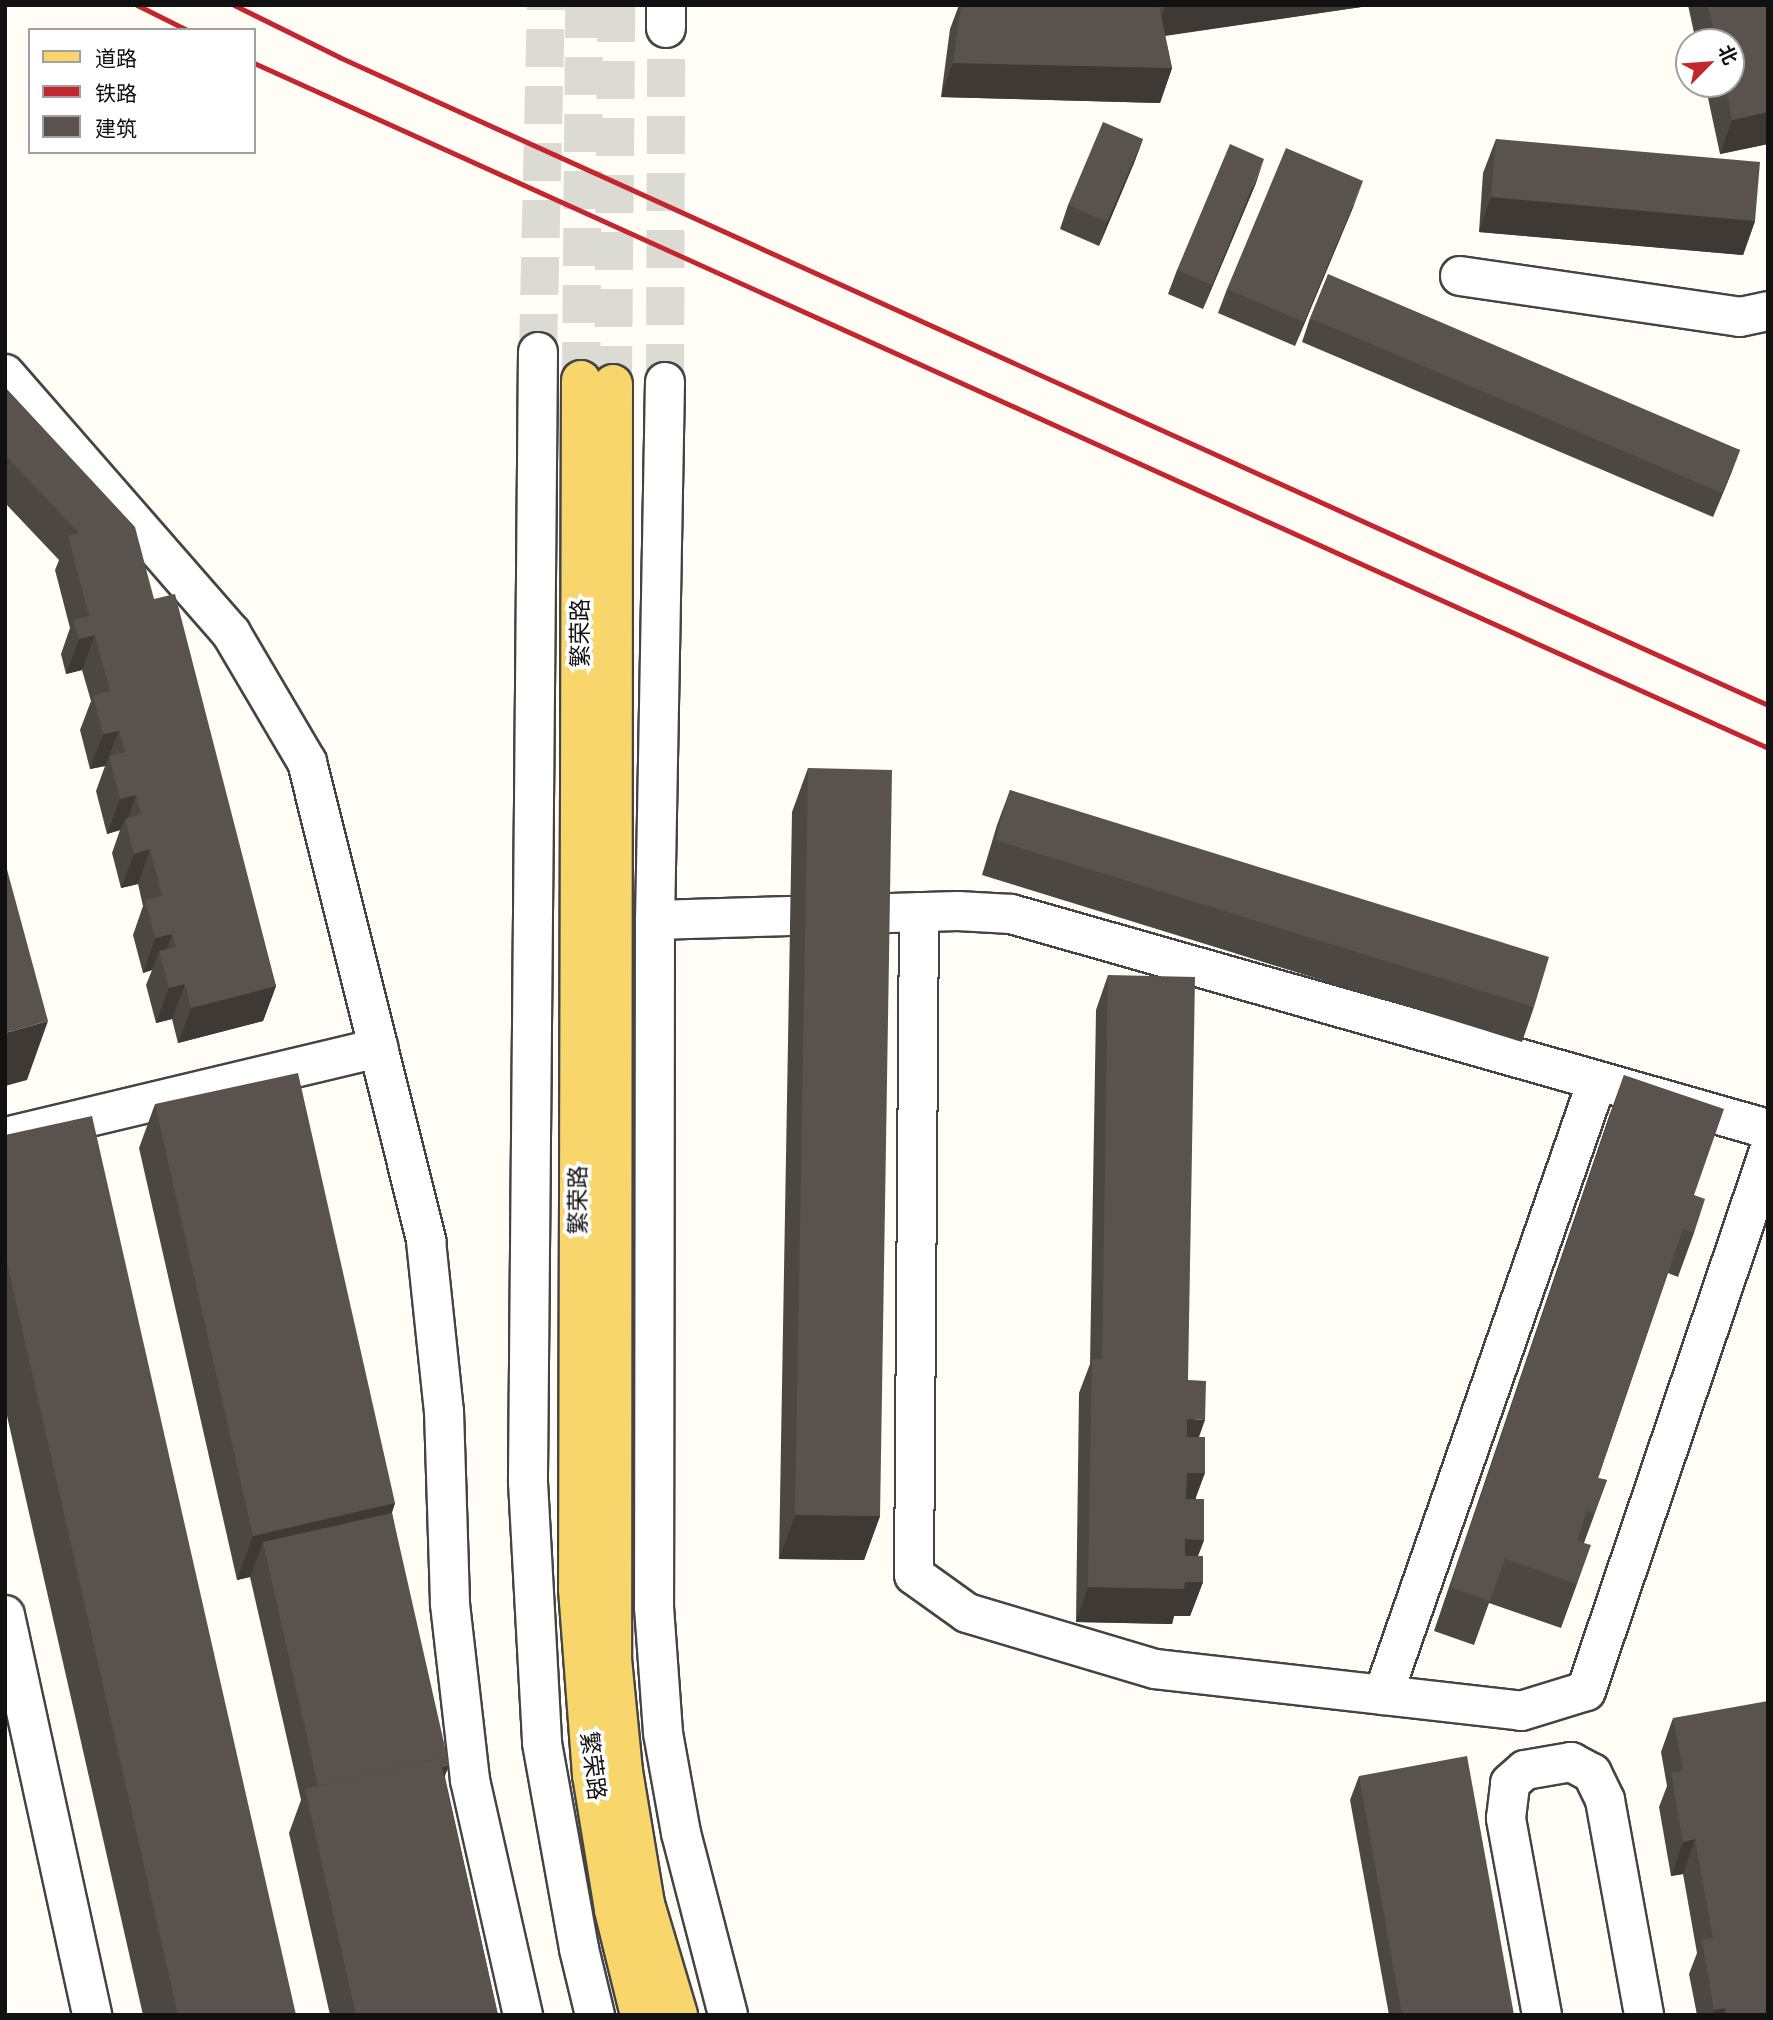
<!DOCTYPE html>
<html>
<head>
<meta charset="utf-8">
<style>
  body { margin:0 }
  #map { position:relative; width:1773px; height:2020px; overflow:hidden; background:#fffdf5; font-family:"Libre Baskerville","Noto Sans SC",serif }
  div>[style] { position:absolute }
  .minor-tunnel>* { height:38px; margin-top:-19px; transform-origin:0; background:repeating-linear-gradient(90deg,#dbdad3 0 38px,transparent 0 57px) }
  .major-tunnel>* { height:38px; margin-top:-19px; transform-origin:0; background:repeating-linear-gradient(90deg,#dbdad3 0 38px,transparent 0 57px) }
  .roads { filter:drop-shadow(2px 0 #444) drop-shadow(-2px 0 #444) drop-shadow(0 2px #444) drop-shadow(0 -2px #444) }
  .minor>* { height:38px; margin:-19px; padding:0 19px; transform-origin:19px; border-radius:19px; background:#fff }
  .major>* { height:38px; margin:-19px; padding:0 19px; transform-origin:19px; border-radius:19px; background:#f9d66b }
  .rail>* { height:5px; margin:-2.5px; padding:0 2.5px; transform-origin:2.5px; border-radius:2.5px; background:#c4262e }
  .wall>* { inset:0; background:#4d4742 }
  .shaded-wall>* { inset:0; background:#3f3936 }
  .building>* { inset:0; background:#5a524d }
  span { translate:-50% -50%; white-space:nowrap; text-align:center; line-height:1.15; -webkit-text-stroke:7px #fff; paint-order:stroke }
  .street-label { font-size:23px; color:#111 }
  .frame { position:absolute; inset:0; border:7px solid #111; pointer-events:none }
  .legend { position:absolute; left:28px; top:28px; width:228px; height:126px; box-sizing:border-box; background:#fff; border:2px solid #a0a0a0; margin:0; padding:9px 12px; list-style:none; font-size:21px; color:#111 }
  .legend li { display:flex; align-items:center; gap:14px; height:35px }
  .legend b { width:35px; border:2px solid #a0a0a0 }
  .north { position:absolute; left:1675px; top:28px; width:70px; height:70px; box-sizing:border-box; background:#fff; border:2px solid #a0a0a0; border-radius:50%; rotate:65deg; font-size:19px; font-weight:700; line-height:28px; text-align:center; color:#111 }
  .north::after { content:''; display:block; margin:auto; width:24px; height:32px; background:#c4262e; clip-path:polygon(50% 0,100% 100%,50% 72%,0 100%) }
</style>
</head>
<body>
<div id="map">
  <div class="minor-tunnel">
    <i style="left:538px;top:352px;width:347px;rotate:-88.7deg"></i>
    <i style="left:665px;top:382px;width:354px;rotate:-89.8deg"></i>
  </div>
  <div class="major-tunnel">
    <i style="left:581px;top:380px;width:375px;rotate:-89.5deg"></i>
    <i style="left:613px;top:384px;width:379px;rotate:-89.5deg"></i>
  </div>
  <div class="roads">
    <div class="minor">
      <i style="left:666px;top:28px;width:23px;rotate:-90deg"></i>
      <i style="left:1460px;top:276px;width:283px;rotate:8.3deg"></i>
      <i style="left:1740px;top:317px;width:29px;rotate:-12deg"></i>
      <i style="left:538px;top:352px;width:1130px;rotate:90.51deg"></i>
      <i style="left:528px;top:1482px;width:261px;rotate:86.9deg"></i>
      <i style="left:542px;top:1743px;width:209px;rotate:79.8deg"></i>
      <i style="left:579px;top:1949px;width:68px;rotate:76.4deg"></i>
      <i style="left:5px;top:374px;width:344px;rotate:48.9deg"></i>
      <i style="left:231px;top:633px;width:150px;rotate:59.5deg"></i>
      <i style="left:307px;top:762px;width:494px;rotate:76deg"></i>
      <i style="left:426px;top:1241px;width:171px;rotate:84deg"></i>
      <i style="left:444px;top:1411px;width:193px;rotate:88.2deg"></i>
      <i style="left:450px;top:1604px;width:177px;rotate:83.5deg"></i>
      <i style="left:470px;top:1780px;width:241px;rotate:77.3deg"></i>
      <i style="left:665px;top:382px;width:538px;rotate:91.06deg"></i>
      <i style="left:655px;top:920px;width:687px;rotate:90.08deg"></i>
      <i style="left:654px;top:1607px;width:126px;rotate:85.9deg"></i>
      <i style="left:663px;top:1733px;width:102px;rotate:79.8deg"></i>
      <i style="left:681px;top:1833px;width:188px;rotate:75.5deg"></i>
      <i style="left:919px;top:912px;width:663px;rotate:90.43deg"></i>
      <i style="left:914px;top:1575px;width:65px;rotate:35.6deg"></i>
      <i style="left:967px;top:1613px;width:196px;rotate:16.6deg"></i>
      <i style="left:1155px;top:1669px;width:368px;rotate:6.5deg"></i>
      <i style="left:1521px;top:1711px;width:68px;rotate:-17.1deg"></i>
      <i style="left:1586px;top:1691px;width:567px;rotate:-71.28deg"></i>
      <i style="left:655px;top:920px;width:303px;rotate:-1.7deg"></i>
      <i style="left:958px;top:911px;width:53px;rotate:3.2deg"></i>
      <i style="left:1011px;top:914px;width:787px;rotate:15.86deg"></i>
      <i style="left:5px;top:1137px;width:384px;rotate:-13.4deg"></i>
      <i style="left:5px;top:1615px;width:409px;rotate:77.7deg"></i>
      <i style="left:1383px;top:1695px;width:650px;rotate:-70.78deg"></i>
      <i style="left:1542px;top:2015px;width:200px;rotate:-100.4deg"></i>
      <i style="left:1506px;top:1818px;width:35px;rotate:-83deg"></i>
      <i style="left:1510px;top:1783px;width:20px;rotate:-41deg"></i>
      <i style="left:1525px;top:1770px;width:47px;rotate:-9.9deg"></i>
      <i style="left:1571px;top:1762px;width:24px;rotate:28deg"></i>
      <i style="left:1592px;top:1773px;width:30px;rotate:64deg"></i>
      <i style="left:1605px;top:1800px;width:219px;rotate:79.7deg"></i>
    </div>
    <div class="major">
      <i style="left:581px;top:380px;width:1209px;rotate:90.14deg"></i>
      <i style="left:578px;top:1589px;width:187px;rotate:85.7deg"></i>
      <i style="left:592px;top:1775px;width:137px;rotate:80.7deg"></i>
      <i style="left:614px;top:1910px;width:108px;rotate:76.1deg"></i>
      <i style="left:613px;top:384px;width:1275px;rotate:90.04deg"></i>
      <i style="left:612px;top:1659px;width:113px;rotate:84.4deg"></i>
      <i style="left:623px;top:1771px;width:135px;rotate:80.6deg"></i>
      <i style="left:645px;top:1904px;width:116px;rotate:73.4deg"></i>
    </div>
  </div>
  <div class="rail">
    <i style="left:137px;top:5px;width:56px;rotate:26.6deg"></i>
    <i style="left:234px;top:5px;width:117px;rotate:26.3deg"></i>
    <i style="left:339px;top:57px;width:1569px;rotate:24.39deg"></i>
    <i style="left:254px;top:63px;width:1662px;rotate:24.34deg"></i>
  </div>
  <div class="wall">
    <i style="clip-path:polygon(959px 5px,1375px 5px,1165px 36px,1172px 68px,1160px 103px,941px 97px,950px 29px)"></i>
    <i style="clip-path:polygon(1688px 5px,1768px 5px,1768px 144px,1720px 154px,1705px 84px,1731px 84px,1731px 42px,1696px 42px)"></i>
    <i style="clip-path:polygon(1143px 139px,1134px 163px,1099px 246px,1060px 229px,1068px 205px)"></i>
    <i style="clip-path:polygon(1496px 139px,1755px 221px,1743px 255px,1479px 232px,1483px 173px)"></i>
    <i style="clip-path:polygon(1256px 183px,1203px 309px,1168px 294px,1177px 270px)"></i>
    <i style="clip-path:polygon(1354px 205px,1295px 346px,1218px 313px,1227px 289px)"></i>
    <i style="clip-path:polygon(1310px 318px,1740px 450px,1713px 517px,1302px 342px)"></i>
    <i style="clip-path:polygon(5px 387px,154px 599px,276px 986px,263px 1021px,178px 1043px,172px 1019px,156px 1023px,146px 985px,152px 970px,143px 973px,133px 935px,143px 906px,138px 884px,121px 888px,112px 853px,120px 830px,107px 834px,96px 791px,105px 766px,90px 769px,80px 730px,91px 701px,82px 670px,66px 674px,61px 654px,70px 628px,55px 570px,59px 560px,5px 503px)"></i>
    <i style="clip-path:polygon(808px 768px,880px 1516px,864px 1560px,779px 1559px,792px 812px)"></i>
    <i style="clip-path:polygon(1010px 790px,1534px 1007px,1522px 1042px,982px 875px,997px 825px)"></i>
    <i style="clip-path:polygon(1108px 975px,1199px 1437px,1196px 1499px,1204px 1540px,1198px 1556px,1203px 1582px,1190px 1616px,1174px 1616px,1172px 1624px,1076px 1622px,1079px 1393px,1090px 1364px,1096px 1010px)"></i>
    <i style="clip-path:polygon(1624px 1075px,1694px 1195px,1694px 1233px,1678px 1277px,1668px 1273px,1598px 1478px,1607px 1480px,1584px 1543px,1577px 1584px,1561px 1628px,1489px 1603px,1474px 1645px,1434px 1631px,1608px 1119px)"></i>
    <i style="clip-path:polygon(155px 1104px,395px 1503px,392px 1513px,445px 1777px,498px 2015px,330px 2015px,289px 1833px,301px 1800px,250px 1577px,237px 1580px,139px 1148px)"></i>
    <i style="clip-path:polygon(5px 1135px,296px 2015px,143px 2015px,5px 1407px)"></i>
    <i style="clip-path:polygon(1673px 1718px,1768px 2015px,1697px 2015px,1689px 1974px,1697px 1953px,1683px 1874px,1671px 1876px,1659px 1807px,1667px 1786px,1661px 1752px)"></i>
    <i style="clip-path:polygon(1359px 1776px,1514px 2015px,1389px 2015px,1350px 1800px)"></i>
  </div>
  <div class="shaded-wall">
    <i style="clip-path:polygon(1166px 5px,1375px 5px,1154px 37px)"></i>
    <i style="clip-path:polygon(953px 63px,1172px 68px,1160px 103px,941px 97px)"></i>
    <i style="clip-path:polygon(1768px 112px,1768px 144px,1720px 154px,1732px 120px)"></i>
    <i style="clip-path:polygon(1143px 139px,1134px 163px,1099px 246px,1107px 222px)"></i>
    <i style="clip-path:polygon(1264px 159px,1256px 183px,1203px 309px,1212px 285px)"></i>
    <i style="clip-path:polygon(1363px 181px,1354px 205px,1295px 346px,1304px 322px)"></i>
    <i style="clip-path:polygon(1491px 197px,1755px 221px,1743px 255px,1479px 232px)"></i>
    <i style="clip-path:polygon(1740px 450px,1731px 474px,1713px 517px,1722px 493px)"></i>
    <i style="clip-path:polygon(95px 635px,82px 670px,66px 674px,79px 639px)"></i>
    <i style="clip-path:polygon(119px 731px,105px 766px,90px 769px,103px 734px)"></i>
    <i style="clip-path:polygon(136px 795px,126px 823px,125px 819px,120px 830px,107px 834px,120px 799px)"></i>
    <i style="clip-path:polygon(150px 849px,138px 884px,121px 888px,134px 854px)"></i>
    <i style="clip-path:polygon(172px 934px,162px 962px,159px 951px,152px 970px,143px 973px,155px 938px)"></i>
    <i style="clip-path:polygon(185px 984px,172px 1019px,156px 1023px,169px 988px)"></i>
    <i style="clip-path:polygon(276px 986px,263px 1021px,178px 1043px,191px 1008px)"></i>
    <i style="clip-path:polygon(48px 1021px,27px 1080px,5px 1086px,5px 1033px)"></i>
    <i style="clip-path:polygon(1187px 1419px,1205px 1420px,1193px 1454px,1174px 1454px)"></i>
    <i style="clip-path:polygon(1187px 1473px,1205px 1473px,1192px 1508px,1174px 1508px)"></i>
    <i style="clip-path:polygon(395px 1503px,379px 1548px,263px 1542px,250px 1577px,237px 1580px,253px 1536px)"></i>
    <i style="clip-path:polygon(795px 1515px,880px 1516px,864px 1560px,779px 1559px)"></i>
    <i style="clip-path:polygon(1185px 1539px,1204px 1540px,1191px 1574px,1172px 1573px)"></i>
    <i style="clip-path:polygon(1185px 1582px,1203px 1582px,1190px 1616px,1174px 1616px,1172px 1624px,1076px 1622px,1088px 1587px)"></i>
    <i style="clip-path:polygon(449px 1765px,436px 1800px,320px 1795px)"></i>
    <i style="clip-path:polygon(1695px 1839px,1683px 1874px,1671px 1876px,1683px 1842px)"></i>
    <i style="clip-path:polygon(1726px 2008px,1723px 2015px,1713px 2015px,1714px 2010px)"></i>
  </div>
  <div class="building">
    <i style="clip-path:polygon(961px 5px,1159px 5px,1172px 68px,953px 63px)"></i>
    <i style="clip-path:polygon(1708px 5px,1768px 5px,1768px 112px,1732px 120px,1725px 84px,1731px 84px,1731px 42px,1716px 42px)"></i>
    <i style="clip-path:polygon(1103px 122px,1143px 139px,1107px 222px,1068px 205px)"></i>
    <i style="clip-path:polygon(1496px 139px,1760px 162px,1755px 221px,1491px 197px)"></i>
    <i style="clip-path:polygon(1230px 144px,1264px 159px,1212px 285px,1177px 270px)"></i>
    <i style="clip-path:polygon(1286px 148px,1363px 181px,1304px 322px,1227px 289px)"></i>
    <i style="clip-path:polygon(1328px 274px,1740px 450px,1722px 493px,1310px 318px)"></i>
    <i style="clip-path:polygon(5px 387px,135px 527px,154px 599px,175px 594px,276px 986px,191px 1008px,185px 984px,169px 988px,159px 951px,176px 947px,172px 934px,155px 938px,145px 900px,162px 896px,150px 849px,134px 854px,125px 819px,141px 814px,136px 795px,120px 799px,109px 756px,125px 752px,119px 731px,103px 734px,93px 696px,110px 691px,95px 635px,79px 639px,73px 620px,89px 616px,68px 536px,79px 533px,5px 455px)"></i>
    <i style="clip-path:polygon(808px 768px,892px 770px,880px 1516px,795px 1515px)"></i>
    <i style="clip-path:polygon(1010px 790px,1549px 957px,1534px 1007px,995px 840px)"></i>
    <i style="clip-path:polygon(5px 862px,48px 1021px,5px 1033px)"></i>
    <i style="clip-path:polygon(1108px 975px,1195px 977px,1188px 1380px,1206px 1381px,1205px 1420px,1187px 1419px,1187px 1437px,1205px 1437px,1205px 1473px,1187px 1473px,1186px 1499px,1204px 1499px,1204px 1540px,1185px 1539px,1185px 1556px,1203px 1556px,1203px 1582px,1185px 1582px,1184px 1589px,1088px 1587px,1092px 1359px,1102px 1359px)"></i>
    <i style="clip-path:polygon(298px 1073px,395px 1503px,253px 1536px,155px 1104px)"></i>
    <i style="clip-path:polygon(1624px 1075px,1724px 1109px,1694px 1195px,1705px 1199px,1694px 1233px,1683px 1229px,1598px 1478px,1607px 1480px,1594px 1514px,1587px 1511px,1577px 1541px,1591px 1545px,1577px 1584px,1505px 1559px,1490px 1601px,1450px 1587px)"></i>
    <i style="clip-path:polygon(92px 1116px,296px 2015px,178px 2015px,5px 1254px,5px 1135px)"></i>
    <i style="clip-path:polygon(392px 1513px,449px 1765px,442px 1767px,440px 1758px,318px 1786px,263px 1542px)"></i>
    <i style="clip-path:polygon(1768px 1701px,1768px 2015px,1727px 2015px,1726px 2008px,1714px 2010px,1702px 1940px,1713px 1938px,1695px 1839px,1683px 1842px,1671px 1773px,1683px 1770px,1673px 1718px)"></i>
    <i style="clip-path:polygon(1467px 1756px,1514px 2015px,1402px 2015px,1359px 1776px)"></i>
    <i style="clip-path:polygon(440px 1758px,498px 2015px,356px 2015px,305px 1789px)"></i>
  </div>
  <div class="street-label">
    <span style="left:580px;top:633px;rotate:-90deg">繁荣路</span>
    <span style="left:578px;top:1200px;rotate:-90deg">繁荣路</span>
    <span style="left:593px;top:1766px;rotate:83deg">繁荣路</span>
  </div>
  <div class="frame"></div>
  <ul class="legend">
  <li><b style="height:9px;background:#f9d66b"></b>道路</li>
  <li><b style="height:9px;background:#c4262e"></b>铁路</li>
  <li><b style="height:19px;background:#5a524d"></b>建筑</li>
  </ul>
  <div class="north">北</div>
</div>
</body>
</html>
